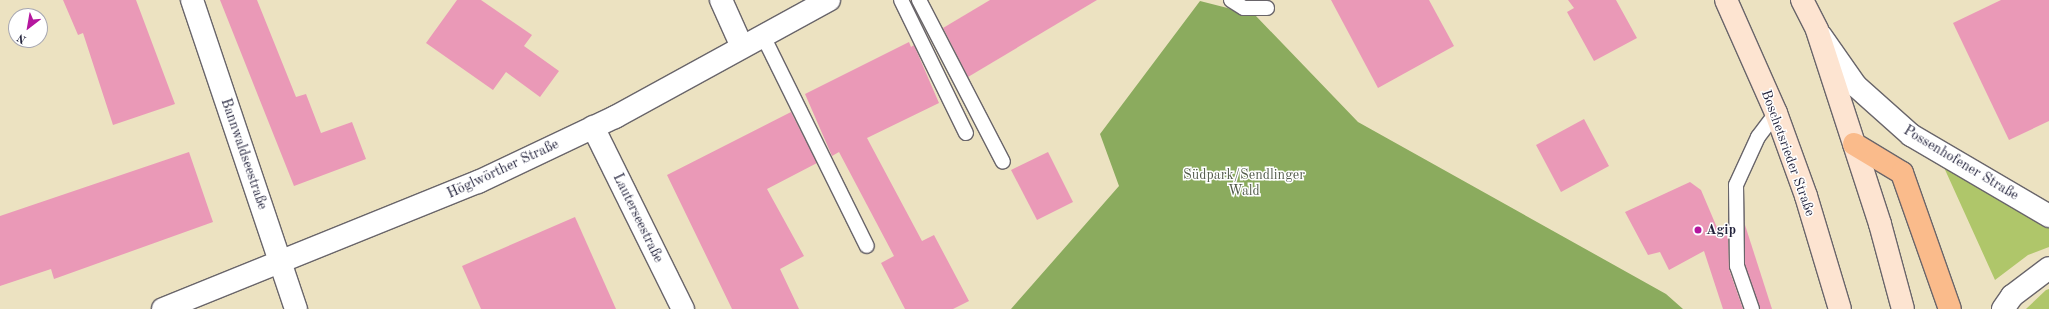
<!DOCTYPE html>
<html>
<head>
<meta charset="utf-8">
<style>
  body { margin:0 }
  #map { position:relative; width:2049px; height:309px; overflow:hidden; background:#ece2c1; font-family:"Old Standard TT",serif }
  div>[style] { position:absolute }
  .green>* { inset:0; background:#afc66a }
  .forest>* { inset:0; background:#8bab5e }
  .building>* { inset:0; background:#ea99b7 }
  .roads { filter:drop-shadow(1px 0 #69656a) drop-shadow(-1px 0 #69656a) drop-shadow(0 1px #69656a) drop-shadow(0 -1px #69656a) }
  .service>* { height:14px; margin:-7px; padding:0 7px; transform-origin:7px; border-radius:7px; background:#fff }
  .minor>* { height:22px; margin:-11px; padding:0 11px; transform-origin:11px; border-radius:11px; background:#fff }
  .tertiary>* { height:22px; margin:-11px; padding:0 11px; transform-origin:11px; border-radius:11px; background:#fff }
  .secondary>* { height:22px; margin:-11px; padding:0 11px; transform-origin:11px; border-radius:11px; background:#fde4d1 }
  .motorway>* { height:22px; margin:-11px; padding:0 11px; transform-origin:11px; border-radius:11px; background:#fabb8b }
  .dots>* { width:11px; height:11px; translate:-50% -50%; box-sizing:border-box; border:2px solid #fff; border-radius:50% }
  span { translate:-50% -50%; white-space:nowrap; text-align:center; line-height:1.15; -webkit-text-stroke:3px #fff; paint-order:stroke }
  .street-label { font-size:14px; color:#22223b }
  .park-label { font-size:14px; color:#535b4b }
  .poi-label { font-size:14px; color:#22223b; font-weight:700 }
  .left { translate:0 -50%; text-align:left }
  .north { position:absolute; left:8px; top:8px; width:40px; height:40px; box-sizing:border-box; background:#fff; border:1px solid #a7a7b1; border-radius:50%; rotate:211deg; font-size:11px; font-weight:700; line-height:16px; text-align:center; color:#22223b }
  .north::after { content:''; display:block; margin:auto; width:14px; height:18px; background:#b5179e; clip-path:polygon(50% 0,100% 100%,50% 72%,0 100%) }
</style>
</head>
<body>
<div id="map">
  <div class="green">
    <i style="clip-path:polygon(1942px 163px,2049px 225px,2049px 247px,2028px 255px,1995px 280px)"></i>
    <i style="clip-path:polygon(2049px 289px,2049px 309px,2026px 309px,2046px 290px)"></i>
  </div>
  <div class="forest">
    <i style="clip-path:polygon(1200px 1px,1255px 15px,1358px 122px,1666px 294px,1683px 309px,1011px 309px,1119px 186px,1100px 134px)"></i>
  </div>
  <div class="building">
    <i style="clip-path:polygon(63px 0,136px 0,175px 104px,113px 125px,83px 33px,78px 35px)"></i>
    <i style="clip-path:polygon(220px 0,257px 0,296px 97px,306px 94px,321px 133px,352px 122px,366px 159px,294px 186px)"></i>
    <i style="clip-path:polygon(457px 0,481px 0,532px 35px,524px 46px,559px 71px,540px 97px,506px 72px,493px 90px,426px 43px)"></i>
    <i style="clip-path:polygon(990px 0,1097px 0,968px 77px,943px 28px)"></i>
    <i style="clip-path:polygon(1331px 0,1429px 0,1454px 46px,1378px 88px)"></i>
    <i style="clip-path:polygon(1568px 0,1616px 0,1637px 38px,1594px 61px,1567px 12px,1574px 8px)"></i>
    <i style="clip-path:polygon(2001px 0,2049px 0,2049px 121px,2009px 140px,1953px 23px)"></i>
    <i style="clip-path:polygon(909px 42px,911px 47px,914px 45px,939px 103px,867px 138px,922px 241px,934px 235px,969px 301px,953px 309px,905px 309px,881px 263px,894px 256px,839px 152px,832px 156px,805px 94px)"></i>
    <i style="clip-path:polygon(791px 112px,817px 163px,767px 189px,804px 256px,780px 269px,799px 309px,732px 309px,667px 175px)"></i>
    <i style="clip-path:polygon(1584px 119px,1609px 166px,1561px 192px,1536px 145px)"></i>
    <i style="clip-path:polygon(189px 152px,213px 222px,54px 279px,51px 269px,0 286px,0 216px)"></i>
    <i style="clip-path:polygon(1048px 152px,1073px 202px,1037px 220px,1011px 170px)"></i>
    <i style="clip-path:polygon(1690px 182px,1701px 190px,1718px 230px,1728px 226px,1729px 269px,1743px 309px,1723px 309px,1704px 251px,1669px 270px,1660px 252px,1648px 255px,1625px 212px)"></i>
    <i style="clip-path:polygon(575px 217px,616px 309px,481px 309px,462px 266px)"></i>
    <i style="clip-path:polygon(1745px 225px,1772px 309px,1760px 309px,1745px 265px)"></i>
  </div>
  <div class="roads">
    <div class="service">
      <i style="left:901px;top:0;width:148px;rotate:64deg"></i>
      <i style="left:919px;top:0;width:182px;rotate:62.6deg"></i>
      <i style="left:1231px;top:0;width:15px;rotate:32deg"></i>
      <i style="left:1244px;top:8px;width:23px"></i>
      <i style="left:763px;top:36px;width:234px;rotate:63.7deg"></i>
      <i style="left:1752px;top:309px;width:46px;rotate:-109.2deg"></i>
      <i style="left:1737px;top:266px;width:81px;rotate:-90.7deg"></i>
      <i style="left:1736px;top:185px;width:53px;rotate:-65.4deg"></i>
      <i style="left:1758px;top:137px;width:30px;rotate:-53deg"></i>
    </div>
    <div class="minor">
      <i style="left:192px;top:0;width:326px;rotate:71.4deg"></i>
      <i style="left:721px;top:0;width:51px;rotate:65.9deg"></i>
      <i style="left:1821px;top:36px;width:61px;rotate:55deg"></i>
      <i style="left:1856px;top:86px;width:74px;rotate:41.7deg"></i>
      <i style="left:1911px;top:135px;width:160px;rotate:30.4deg"></i>
      <i style="left:593px;top:127px;width:203px;rotate:63.7deg"></i>
      <i style="left:2003px;top:309px;width:16px;rotate:-55deg"></i>
      <i style="left:2012px;top:296px;width:46px;rotate:-37.1deg"></i>
    </div>
    <div class="tertiary">
      <i style="left:163px;top:309px;width:340px;rotate:-22deg"></i>
      <i style="left:478px;top:182px;width:152px;rotate:-25.4deg"></i>
      <i style="left:615px;top:117px;width:244px;rotate:-28.7deg"></i>
    </div>
    <div class="secondary">
      <i style="left:1726px;top:0;width:124px;rotate:66.1deg"></i>
      <i style="left:1776px;top:113px;width:88px;rotate:70.1deg"></i>
      <i style="left:1806px;top:196px;width:118px;rotate:73.3deg"></i>
      <i style="left:1802px;top:0;width:34px;rotate:63deg"></i>
      <i style="left:1817px;top:30px;width:204px;rotate:72deg"></i>
      <i style="left:1880px;top:224px;width:88px;rotate:74.9deg"></i>
    </div>
    <div class="motorway">
      <i style="left:1854px;top:144px;width:56px;rotate:31.1deg"></i>
      <i style="left:1902px;top:173px;width:144px;rotate:70.6deg"></i>
    </div>
  </div>
  <div class="dots">
    <i style="left:1698px;top:230px;background:#b5179e"></i>
  </div>
  <div class="street-label">
    <span style="left:1788px;top:153px;rotate:70deg">Boschetsrieder Straße</span>
    <span style="left:244px;top:154px;rotate:71deg">Bannwaldseestraße</span>
    <span style="left:1961px;top:163px;rotate:31deg">Possenhofener Straße</span>
    <span style="left:503px;top:169px;rotate:-25deg">Höglwörther Straße</span>
    <span style="left:638px;top:218px;rotate:64deg">Lauterseestraße</span>
  </div>
  <div class="park-label">
    <span style="left:1244px;top:183px">Südpark/Sendlinger<br>Wald</span>
  </div>
  <div class="poi-label">
    <span class="left" style="left:1706px;top:230px">Agip</span>
  </div>
  <div class="north">N</div>
</div>
</body>
</html>
